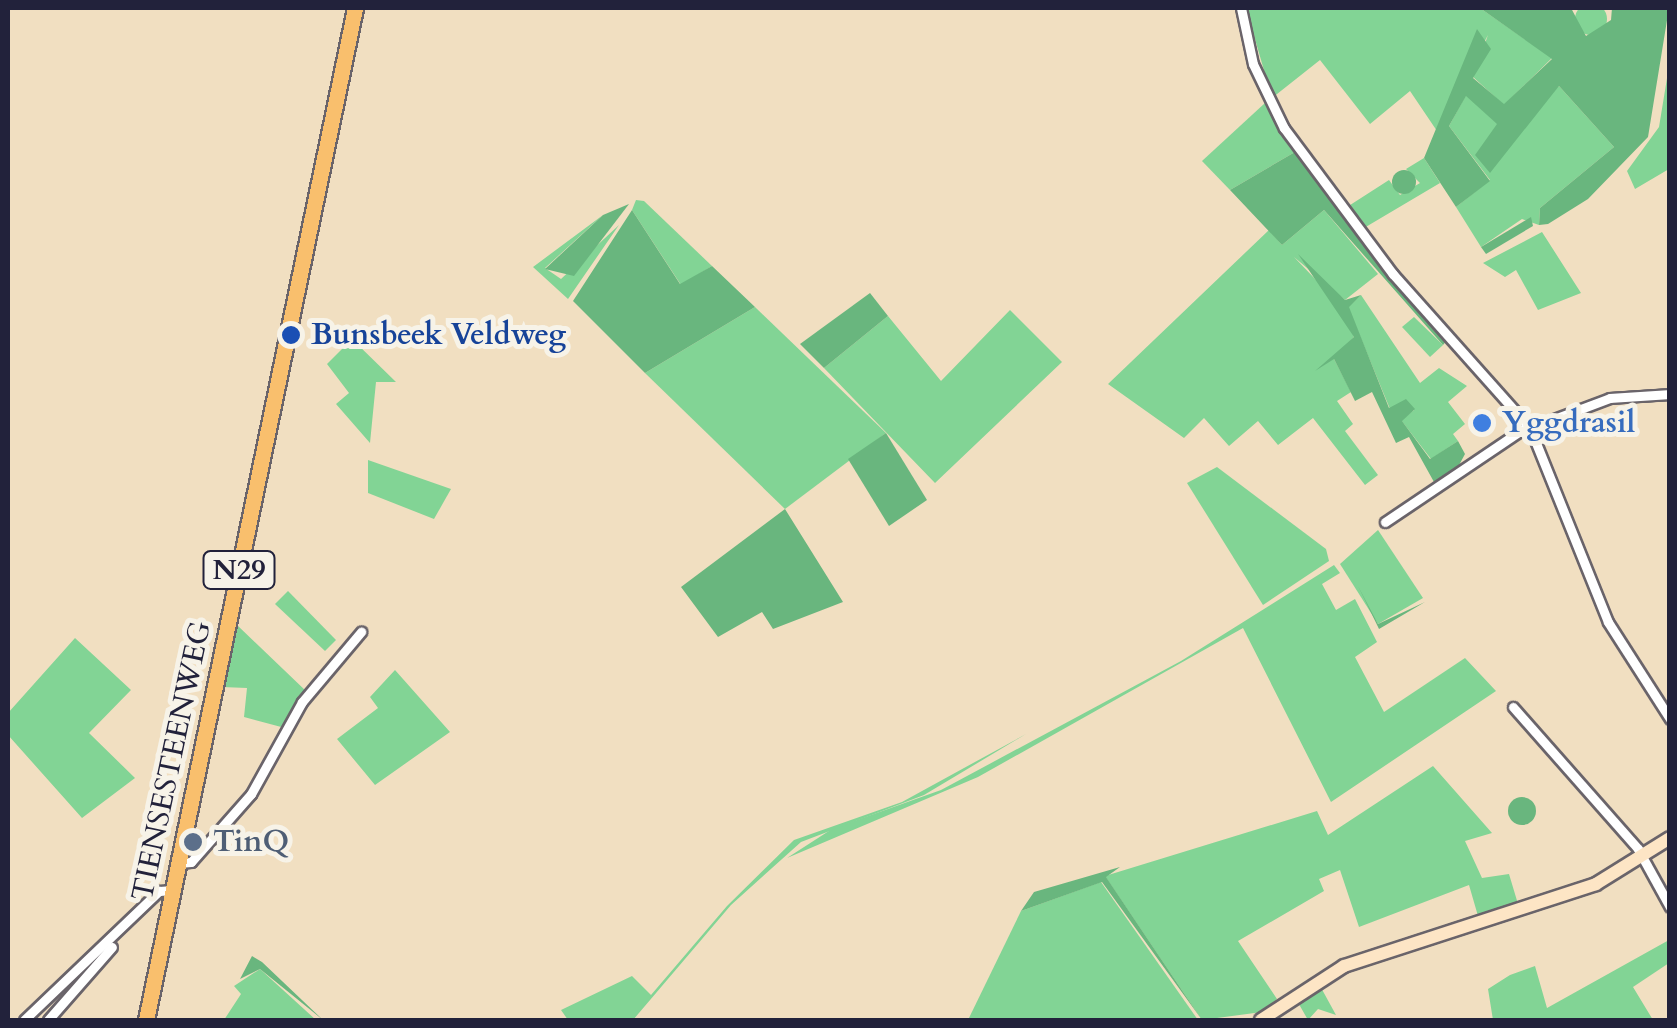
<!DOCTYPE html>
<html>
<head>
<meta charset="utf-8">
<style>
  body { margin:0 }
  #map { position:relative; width:1677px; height:1028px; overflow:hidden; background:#f1dfc1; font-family:Cardo,serif }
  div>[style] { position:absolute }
  .green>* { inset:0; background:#82d495 }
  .round { border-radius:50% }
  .forest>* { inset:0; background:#69b67e }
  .roads { filter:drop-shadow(2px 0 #6a646a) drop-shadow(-2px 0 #6a646a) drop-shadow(0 2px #6a646a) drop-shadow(0 -2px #6a646a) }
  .street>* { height:9px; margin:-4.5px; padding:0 4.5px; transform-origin:4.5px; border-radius:4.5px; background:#fff }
  .secondary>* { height:12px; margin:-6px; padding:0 6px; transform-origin:6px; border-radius:6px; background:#fde5c5 }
  .primary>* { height:15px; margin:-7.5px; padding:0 7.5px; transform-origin:7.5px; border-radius:7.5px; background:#f9bf6d }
  .dots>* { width:28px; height:28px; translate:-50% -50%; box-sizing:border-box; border:5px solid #f7f3e8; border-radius:50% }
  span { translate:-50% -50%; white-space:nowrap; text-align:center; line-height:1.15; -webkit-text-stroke:10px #f7f3e8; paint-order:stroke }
  .shield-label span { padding:2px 8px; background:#f7f3e8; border:2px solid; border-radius:8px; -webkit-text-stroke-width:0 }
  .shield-label { font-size:28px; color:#22223b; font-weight:700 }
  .transit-label { font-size:30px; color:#164399; font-weight:700 }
  .left { translate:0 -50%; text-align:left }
  .shop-label { font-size:30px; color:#366cbe; font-weight:700 }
  .street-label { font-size:30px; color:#22223b }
  .service-label { font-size:30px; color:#4e5e75; font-weight:700 }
  .frame { position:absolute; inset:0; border:10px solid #22223b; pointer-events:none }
</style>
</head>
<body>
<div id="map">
  <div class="green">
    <i class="round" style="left:1575px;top:3px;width:32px;height:32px"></i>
    <i style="clip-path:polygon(1246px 8px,1480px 8px,1552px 58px,1504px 105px,1473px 77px,1488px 35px,1437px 131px,1410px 91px,1370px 124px,1320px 60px,1272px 98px)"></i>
    <i style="clip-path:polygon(1669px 66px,1669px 169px,1635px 189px,1627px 171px,1659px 127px)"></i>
    <i style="clip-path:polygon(1559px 86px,1614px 147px,1540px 208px,1539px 225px,1522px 219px,1481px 247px,1456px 207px,1490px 180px,1449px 126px,1466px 95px,1498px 124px)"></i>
    <i style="clip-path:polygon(1265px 103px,1295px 152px,1230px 190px,1202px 161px)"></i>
    <i style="clip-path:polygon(1424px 158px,1440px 183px,1364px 228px,1347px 207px,1389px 180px,1400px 195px,1420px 183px,1406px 169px)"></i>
    <i style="clip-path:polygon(636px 200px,644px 201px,712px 266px,681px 285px,632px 210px)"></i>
    <i style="clip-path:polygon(1324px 210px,1378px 274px,1345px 300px,1294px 257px,1341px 306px,1354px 337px,1334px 359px,1351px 392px,1337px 401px,1353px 424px,1345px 431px,1378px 475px,1365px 485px,1313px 418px,1278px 445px,1258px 421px,1229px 446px,1204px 418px,1184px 438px,1108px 384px,1269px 230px,1282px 245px)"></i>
    <i style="clip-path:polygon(603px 215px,545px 268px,561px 279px,619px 225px,568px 299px,533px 267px)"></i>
    <i style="clip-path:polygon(1542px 232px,1581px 293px,1538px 310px,1516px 270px,1505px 277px,1483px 263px)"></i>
    <i style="clip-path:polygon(1361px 295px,1420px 383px,1439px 368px,1467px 386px,1448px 402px,1465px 424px,1453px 434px,1458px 441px,1431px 459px,1401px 420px,1414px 410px,1390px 409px,1348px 307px)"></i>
    <i style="clip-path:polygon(755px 307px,886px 433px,785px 509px,645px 373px)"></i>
    <i style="clip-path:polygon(1010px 310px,1062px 362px,935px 483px,824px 368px,888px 316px,941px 381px)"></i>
    <i style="clip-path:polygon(1414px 317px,1443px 345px,1430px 357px,1402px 327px)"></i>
    <i style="clip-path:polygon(352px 339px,396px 382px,376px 382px,370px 443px,336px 404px,349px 393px,327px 364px)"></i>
    <i style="clip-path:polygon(368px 460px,451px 489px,434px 519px,368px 493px)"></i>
    <i style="clip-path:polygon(1217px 467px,1326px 549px,1329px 561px,1263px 605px,1187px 483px)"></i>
    <i style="clip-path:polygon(1378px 530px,1423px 598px,1378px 624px,1340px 564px)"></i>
    <i style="clip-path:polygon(1334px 565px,1340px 573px,1322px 584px,1336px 610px,1355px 599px,1377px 642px,1355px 657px,1384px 712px,1465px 658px,1496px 691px,1331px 802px,1243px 628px,978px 777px,787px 858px,832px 829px,941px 790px,1181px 661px)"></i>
    <i style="clip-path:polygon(288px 591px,336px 640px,325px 651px,275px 604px)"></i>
    <i style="clip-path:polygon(237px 625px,307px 692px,285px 728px,244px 717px,247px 688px,222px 687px)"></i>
    <i style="clip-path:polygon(75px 638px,131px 690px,89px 733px,135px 778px,82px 818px,8px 735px,8px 713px)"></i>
    <i style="clip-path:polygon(395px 670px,450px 732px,375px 785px,337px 739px,378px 708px,370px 697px)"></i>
    <i style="clip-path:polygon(1026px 734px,924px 795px,801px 842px,731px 905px,633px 1020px,568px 1020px,561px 1010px,632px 976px,651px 995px,727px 906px,794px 840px,902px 802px)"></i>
    <i style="clip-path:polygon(1433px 766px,1492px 833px,1465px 841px,1482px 878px,1509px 874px,1518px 904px,1478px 916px,1469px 885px,1359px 927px,1340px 870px,1319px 879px,1324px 891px,1238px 941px,1277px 999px,1262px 1012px,1202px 1020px,1105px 876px,1317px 811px,1328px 835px)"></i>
    <i style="clip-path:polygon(1101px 882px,1198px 1020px,968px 1020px,1021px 911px)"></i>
    <i style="clip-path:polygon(1669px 940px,1669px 963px,1633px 987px,1653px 1020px,1493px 1020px,1488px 989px,1510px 975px,1535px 966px,1547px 1008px)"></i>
    <i style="clip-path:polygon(260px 969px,316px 1020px,224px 1020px,241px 994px,234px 986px)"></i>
    <i style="clip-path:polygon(1319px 984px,1336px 1015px,1318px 1009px,1308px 1020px,1296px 999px)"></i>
  </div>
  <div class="forest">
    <i style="clip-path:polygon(1480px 8px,1571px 8px,1586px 36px,1611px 20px,1612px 8px,1669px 8px,1648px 137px,1588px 199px,1548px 224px,1539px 225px,1540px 208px,1614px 147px,1559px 86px,1490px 173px,1475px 155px,1497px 124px,1466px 96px,1449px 126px,1490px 181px,1456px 207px,1424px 158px,1477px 29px,1491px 49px,1473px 78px,1504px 104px,1552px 59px)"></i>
    <i style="clip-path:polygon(1295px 152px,1448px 339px,1443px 345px,1324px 210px,1282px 245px,1230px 190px)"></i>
    <i class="round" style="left:1392px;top:170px;width:24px;height:24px"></i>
    <i style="clip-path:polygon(629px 204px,574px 276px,545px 269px,603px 215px)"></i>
    <i style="clip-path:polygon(632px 210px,680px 284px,712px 266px,755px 307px,645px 373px,573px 301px)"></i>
    <i style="clip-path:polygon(1531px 217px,1533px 226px,1486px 254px,1481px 247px)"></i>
    <i style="clip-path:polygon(1298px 254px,1345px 300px,1361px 295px,1349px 307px,1389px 408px,1406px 399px,1415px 409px,1402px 421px,1430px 459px,1458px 441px,1465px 454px,1458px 467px,1434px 482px,1409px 437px,1396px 443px,1372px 392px,1355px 401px,1334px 359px,1315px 371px,1354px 337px)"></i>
    <i style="clip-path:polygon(870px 293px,888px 316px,824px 368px,800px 344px)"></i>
    <i style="clip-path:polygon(886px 433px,927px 500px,889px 526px,848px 459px)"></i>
    <i style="clip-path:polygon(785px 509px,843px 602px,773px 629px,762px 612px,718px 637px,681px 587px)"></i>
    <i style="clip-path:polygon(1358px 586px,1378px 624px,1425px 602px,1379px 629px)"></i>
    <i class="round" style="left:1508px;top:797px;width:28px;height:28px"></i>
    <i style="clip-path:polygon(1120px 867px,1106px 877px,1202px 1020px,1102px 882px,1021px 911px,1034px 892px)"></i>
    <i style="clip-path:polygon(252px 956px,262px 962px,323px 1020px,260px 969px,240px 979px)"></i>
  </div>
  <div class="roads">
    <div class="street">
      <i style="left:1241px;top:8px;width:57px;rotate:77.9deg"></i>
      <i style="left:1253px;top:64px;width:71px;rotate:64.2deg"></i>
      <i style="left:1284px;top:128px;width:182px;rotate:53.3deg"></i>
      <i style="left:1393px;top:274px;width:206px;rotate:48.3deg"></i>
      <i style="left:1530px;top:428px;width:209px;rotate:68.1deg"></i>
      <i style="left:1608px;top:622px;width:115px;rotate:57.4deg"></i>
      <i style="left:1530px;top:428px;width:85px;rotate:-20.6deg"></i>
      <i style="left:1610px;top:398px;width:60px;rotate:-3.8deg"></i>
      <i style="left:1385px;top:522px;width:174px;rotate:-34deg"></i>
      <i style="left:1513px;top:707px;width:189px;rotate:48.6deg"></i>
      <i style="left:1638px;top:849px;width:66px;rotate:61.1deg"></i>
      <i style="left:178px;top:863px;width:13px;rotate:-4deg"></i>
      <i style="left:191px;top:862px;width:91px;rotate:-48.6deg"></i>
      <i style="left:251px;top:794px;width:105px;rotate:-61deg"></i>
      <i style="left:302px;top:702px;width:92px;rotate:-49.9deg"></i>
      <i style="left:24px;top:1020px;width:187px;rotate:-43.7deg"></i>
      <i style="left:159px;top:891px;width:14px;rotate:-4deg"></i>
      <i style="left:48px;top:1020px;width:97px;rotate:-48.8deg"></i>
    </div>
    <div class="secondary">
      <i style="left:1261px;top:1020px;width:99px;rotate:-33deg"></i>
      <i style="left:1344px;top:966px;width:265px;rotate:-18deg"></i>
      <i style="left:1596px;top:884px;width:87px;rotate:-31.9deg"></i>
    </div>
    <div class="primary">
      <i style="left:146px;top:1020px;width:1033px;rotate:-78.33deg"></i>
    </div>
  </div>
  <div class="dots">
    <i style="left:291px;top:335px;background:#1a4fb4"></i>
    <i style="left:1482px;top:423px;background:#3f7fe0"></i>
    <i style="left:193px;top:842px;background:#5c6f8a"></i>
  </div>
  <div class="shield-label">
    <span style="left:239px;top:570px">N29</span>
  </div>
  <div class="transit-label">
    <span class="left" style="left:311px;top:335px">Bunsbeek Veldweg</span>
  </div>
  <div class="shop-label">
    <span class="left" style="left:1502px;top:423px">Yggdrasil</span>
  </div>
  <div class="street-label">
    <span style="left:172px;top:761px;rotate:-78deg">TIENSESTEENWEG</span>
  </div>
  <div class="service-label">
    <span class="left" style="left:213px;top:842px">TinQ</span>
  </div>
  <div class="frame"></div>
</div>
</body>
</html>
